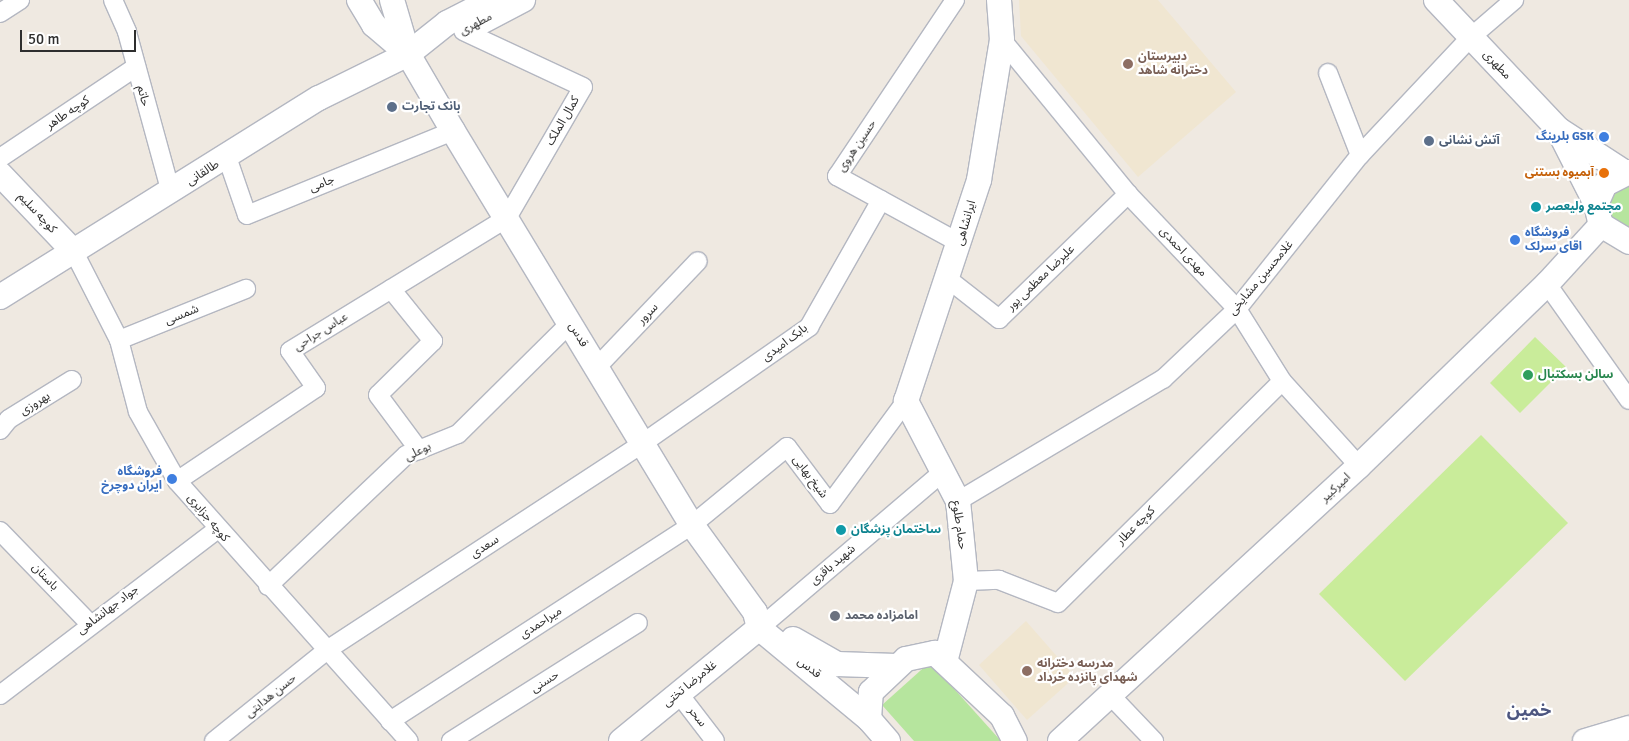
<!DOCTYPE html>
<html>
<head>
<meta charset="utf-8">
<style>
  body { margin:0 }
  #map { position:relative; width:1629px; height:741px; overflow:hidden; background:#efe9e1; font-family:Signika,"Noto Sans Arabic",sans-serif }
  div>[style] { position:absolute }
  .education>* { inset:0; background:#f0e6d1 }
  .green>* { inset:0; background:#b6e59e }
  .pitch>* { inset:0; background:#c9ec9a }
  .roads { filter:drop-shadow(1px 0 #b4b7c1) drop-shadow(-1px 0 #b4b7c1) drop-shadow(0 1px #b4b7c1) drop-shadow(0 -1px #b4b7c1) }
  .street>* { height:18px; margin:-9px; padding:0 9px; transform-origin:9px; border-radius:9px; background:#fff }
  .secondary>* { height:24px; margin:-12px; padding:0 12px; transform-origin:12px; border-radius:12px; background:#fff }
  .dots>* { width:14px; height:14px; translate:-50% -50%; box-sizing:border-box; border:2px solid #fff; border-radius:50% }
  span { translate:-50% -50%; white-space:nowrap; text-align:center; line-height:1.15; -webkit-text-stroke:4.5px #fff; paint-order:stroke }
  .street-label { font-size:12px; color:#2e2e2e }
  .education-label { font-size:12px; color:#785e54; font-weight:700 }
  .left { translate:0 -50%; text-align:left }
  .service-label { font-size:12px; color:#4e5e75; font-weight:700 }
  .shop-label { font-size:12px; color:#366cbe; font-weight:700 }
  .right { translate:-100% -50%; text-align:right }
  .food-label { font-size:12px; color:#c56008; font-weight:700 }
  .culture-label { font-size:12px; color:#0d838f; font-weight:700 }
  .leisure-label { font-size:12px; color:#27864d; font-weight:700 }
  .worship-label { font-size:12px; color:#5b616d; font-weight:700 }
  .district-label { font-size:18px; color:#4d5680; font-weight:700 }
  .scale { position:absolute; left:20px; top:30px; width:116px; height:22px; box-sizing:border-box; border:2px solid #2e2e2e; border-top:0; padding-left:6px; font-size:15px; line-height:18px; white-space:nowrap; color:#2e2e2e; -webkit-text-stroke:4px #fff; paint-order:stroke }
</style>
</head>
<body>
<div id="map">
  <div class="education">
    <i style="clip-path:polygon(1019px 0,1158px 0,1236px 92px,1138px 177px,1021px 36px)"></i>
    <i style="clip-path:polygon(1026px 621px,1075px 677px,1027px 720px,979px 665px)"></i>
  </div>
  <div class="green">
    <i style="clip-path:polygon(1629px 181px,1629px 233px,1611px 224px,1607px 199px)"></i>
    <i style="clip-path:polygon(930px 662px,1001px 741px,914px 741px,882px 705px)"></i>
  </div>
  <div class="pitch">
    <i style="clip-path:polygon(1535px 337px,1566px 367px,1520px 413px,1490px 383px)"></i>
    <i style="clip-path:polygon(1481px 435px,1568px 523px,1405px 681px,1319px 594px)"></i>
  </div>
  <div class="roads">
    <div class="street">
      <i style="left:113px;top:0;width:35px;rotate:66deg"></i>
      <i style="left:127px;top:32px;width:167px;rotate:74.7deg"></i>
      <i style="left:955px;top:0;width:212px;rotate:123.8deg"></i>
      <i style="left:837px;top:176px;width:141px;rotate:28.7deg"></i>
      <i style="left:0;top:13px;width:24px;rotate:-33deg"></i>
      <i style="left:1002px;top:40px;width:199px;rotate:50.7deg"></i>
      <i style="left:1128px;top:194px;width:158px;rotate:46.5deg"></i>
      <i style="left:1237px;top:309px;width:85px;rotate:58deg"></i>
      <i style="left:1282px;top:381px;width:115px;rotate:47.8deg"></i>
      <i style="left:1328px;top:73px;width:88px;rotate:68.7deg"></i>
      <i style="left:227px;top:157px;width:61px;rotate:71deg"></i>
      <i style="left:247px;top:215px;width:222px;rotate:-22.2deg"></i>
      <i style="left:0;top:158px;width:164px;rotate:-33.8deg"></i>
      <i style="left:74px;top:252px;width:99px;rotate:62.9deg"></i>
      <i style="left:119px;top:340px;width:74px;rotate:75.2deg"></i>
      <i style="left:138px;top:412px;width:79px;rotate:60.5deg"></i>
      <i style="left:177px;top:481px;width:348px;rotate:48.3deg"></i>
      <i style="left:948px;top:279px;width:65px;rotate:38.1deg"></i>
      <i style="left:999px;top:319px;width:180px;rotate:-44.1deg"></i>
      <i style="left:1547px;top:284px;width:142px;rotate:54.7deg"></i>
      <i style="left:391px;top:289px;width:67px;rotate:51.1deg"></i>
      <i style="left:433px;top:341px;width:77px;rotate:135.5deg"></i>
      <i style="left:378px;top:395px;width:69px;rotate:53.3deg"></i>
      <i style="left:119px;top:340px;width:137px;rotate:-21.9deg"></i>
      <i style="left:597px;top:367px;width:146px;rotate:-46.4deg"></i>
      <i style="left:0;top:430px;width:14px;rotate:-51deg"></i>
      <i style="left:9px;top:419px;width:74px;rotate:-31.8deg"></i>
      <i style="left:177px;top:481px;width:167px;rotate:-33.8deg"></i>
      <i style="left:316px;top:388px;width:45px;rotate:-125.1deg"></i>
      <i style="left:290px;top:351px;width:255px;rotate:-31.5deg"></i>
      <i style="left:507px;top:218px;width:151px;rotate:-59.9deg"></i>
      <i style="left:583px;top:87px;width:132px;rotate:-155deg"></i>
      <i style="left:958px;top:501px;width:239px;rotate:-30.8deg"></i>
      <i style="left:1163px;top:379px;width:102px;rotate:-43.4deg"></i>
      <i style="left:1237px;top:309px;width:197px;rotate:-51.4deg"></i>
      <i style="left:1360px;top:155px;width:162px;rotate:-46.8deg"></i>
      <i style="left:1471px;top:37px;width:57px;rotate:-40.7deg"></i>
      <i style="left:0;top:531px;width:128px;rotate:45.9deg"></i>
      <i style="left:966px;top:581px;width:33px;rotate:-2deg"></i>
      <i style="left:999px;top:580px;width:63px;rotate:21.3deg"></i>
      <i style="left:1058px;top:603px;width:315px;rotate:-44.7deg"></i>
      <i style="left:268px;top:586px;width:190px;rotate:-43.5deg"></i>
      <i style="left:406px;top:455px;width:56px;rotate:-22deg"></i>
      <i style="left:458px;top:434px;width:158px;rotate:-44.7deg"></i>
      <i style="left:769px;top:620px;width:228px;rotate:-40.4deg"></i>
      <i style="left:679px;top:694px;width:59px;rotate:52.5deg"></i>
      <i style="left:0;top:695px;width:274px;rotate:-37.3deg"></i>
      <i style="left:1112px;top:697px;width:61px;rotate:46.3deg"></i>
      <i style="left:390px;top:721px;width:360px;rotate:-33deg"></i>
      <i style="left:692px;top:525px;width:123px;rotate:-39.4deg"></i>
      <i style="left:787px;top:447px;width:71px;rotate:53deg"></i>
      <i style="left:830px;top:504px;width:128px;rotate:-53.6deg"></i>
      <i style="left:214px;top:741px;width:145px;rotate:-38.8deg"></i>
      <i style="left:327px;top:650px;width:378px;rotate:-33.2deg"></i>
      <i style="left:643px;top:443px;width:203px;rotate:-34.9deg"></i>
      <i style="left:809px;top:327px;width:146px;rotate:-60.4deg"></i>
      <i style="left:451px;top:741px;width:221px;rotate:-32.3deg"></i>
    </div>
    <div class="secondary">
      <i style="left:359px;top:0;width:29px;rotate:59deg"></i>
      <i style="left:374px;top:25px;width:45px;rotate:40.5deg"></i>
      <i style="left:392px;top:0;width:56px;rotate:73.5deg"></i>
      <i style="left:408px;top:54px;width:89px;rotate:59.7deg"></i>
      <i style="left:453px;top:131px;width:461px;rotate:58.8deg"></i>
      <i style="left:692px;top:525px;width:107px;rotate:54.1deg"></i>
      <i style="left:755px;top:612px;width:16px;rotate:76deg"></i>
      <i style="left:759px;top:628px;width:143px;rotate:39.6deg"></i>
      <i style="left:1436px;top:0;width:178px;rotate:46.6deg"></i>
      <i style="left:1558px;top:129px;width:79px;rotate:33.1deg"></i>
      <i style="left:477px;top:24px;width:52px;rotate:-27.6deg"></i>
      <i style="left:1561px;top:135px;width:77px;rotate:63.1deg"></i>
      <i style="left:1629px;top:172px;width:27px;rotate:153deg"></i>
      <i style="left:1605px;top:184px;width:22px;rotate:114deg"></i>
      <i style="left:1596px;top:204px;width:22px;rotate:77deg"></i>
      <i style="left:1601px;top:225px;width:33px;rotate:31deg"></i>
      <i style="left:0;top:174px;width:108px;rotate:46.5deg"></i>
      <i style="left:0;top:297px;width:376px;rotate:-32deg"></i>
      <i style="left:319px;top:98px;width:99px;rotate:-26.3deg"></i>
      <i style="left:408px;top:54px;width:50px;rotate:-38.5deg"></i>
      <i style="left:447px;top:23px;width:51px;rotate:-27.1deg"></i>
      <i style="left:793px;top:639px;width:51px;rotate:29.6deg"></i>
      <i style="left:837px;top:664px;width:59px;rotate:1.9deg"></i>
      <i style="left:946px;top:658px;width:80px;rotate:-75.4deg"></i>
      <i style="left:966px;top:581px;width:80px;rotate:-95.7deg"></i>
      <i style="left:958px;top:501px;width:113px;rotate:-117.5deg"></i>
      <i style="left:906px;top:401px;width:233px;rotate:-71.7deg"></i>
      <i style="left:979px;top:180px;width:142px;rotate:-80.7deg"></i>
      <i style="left:1002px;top:40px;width:40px;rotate:-94.3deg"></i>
      <i style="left:621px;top:741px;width:178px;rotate:-39.3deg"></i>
      <i style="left:888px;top:741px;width:29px;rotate:-131deg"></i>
      <i style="left:869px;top:719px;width:27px;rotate:-86deg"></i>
      <i style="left:871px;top:692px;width:48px;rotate:-43.3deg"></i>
      <i style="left:906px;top:659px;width:30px;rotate:-12deg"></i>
      <i style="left:935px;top:653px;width:92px;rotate:43.2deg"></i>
      <i style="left:1002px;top:716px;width:28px;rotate:63deg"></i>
      <i style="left:1060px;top:741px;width:406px;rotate:-42.6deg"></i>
      <i style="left:1359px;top:466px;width:262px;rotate:-44.1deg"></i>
      <i style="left:1547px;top:284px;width:80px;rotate:-47.5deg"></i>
      <i style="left:1585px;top:741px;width:46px;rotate:-16.5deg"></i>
    </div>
  </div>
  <div class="dots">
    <i style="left:1128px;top:64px;background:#8d6e63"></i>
    <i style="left:392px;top:107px;background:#5c6f8a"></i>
    <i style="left:1604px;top:137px;background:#3f7fe0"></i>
    <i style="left:1429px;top:141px;background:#5c6f8a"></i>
    <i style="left:1604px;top:173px;background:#e8710a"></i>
    <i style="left:1536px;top:207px;background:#0f9aa8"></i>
    <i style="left:1515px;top:240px;background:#3f7fe0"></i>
    <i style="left:1528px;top:375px;background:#2e9e5b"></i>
    <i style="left:172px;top:479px;background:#3f7fe0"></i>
    <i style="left:841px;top:530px;background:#0f9aa8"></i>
    <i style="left:835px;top:616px;background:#6b7280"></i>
    <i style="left:1027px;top:671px;background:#8d6e63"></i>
  </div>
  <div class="street-label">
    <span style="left:476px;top:24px;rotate:-28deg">مطهری</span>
    <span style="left:1497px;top:65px;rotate:47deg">مطهری</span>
    <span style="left:143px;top:96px;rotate:76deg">حاتم</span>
    <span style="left:68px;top:113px;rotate:-34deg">کوچه طاهر</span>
    <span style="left:563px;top:121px;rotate:-60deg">کمال الملک</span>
    <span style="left:857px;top:146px;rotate:-56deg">حسین هروی</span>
    <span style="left:203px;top:173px;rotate:-33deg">طالقانی</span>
    <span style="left:322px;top:184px;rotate:-22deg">جامی</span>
    <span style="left:37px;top:213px;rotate:47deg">کوچه سلیم</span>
    <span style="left:966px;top:223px;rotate:-74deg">ایرانشاهی</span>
    <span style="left:1183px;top:252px;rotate:47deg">مهدی احمدی</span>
    <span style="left:1041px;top:278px;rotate:-44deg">علیرضا معظمی پور</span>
    <span style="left:1261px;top:278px;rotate:-50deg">غلامحسین مشایخی</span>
    <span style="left:648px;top:314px;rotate:-46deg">سرور</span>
    <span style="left:182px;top:315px;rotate:-22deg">شمسی</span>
    <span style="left:321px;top:332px;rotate:-32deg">عباس جراحی</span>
    <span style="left:578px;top:335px;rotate:59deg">قدس</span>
    <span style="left:785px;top:343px;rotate:-37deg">بابک امیدی</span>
    <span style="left:35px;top:404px;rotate:-32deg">بهروزی</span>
    <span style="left:418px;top:452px;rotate:-26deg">بوعلی</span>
    <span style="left:810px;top:477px;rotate:53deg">شیخ بهایی</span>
    <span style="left:1336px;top:488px;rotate:-43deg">امیرکبیر</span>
    <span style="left:208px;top:518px;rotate:50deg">کوچه جزایری</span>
    <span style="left:959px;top:525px;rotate:82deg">حمام طلوع</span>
    <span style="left:1136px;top:526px;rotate:-45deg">کوچه عطار</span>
    <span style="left:485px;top:547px;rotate:-33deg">سعدی</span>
    <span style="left:833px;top:565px;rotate:-40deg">شهید باقری</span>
    <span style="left:45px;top:577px;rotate:46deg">باستان</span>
    <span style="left:108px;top:610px;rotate:-37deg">جواد جهانشاهی</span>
    <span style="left:541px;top:623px;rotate:-33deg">میراحمدی</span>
    <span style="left:809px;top:668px;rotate:37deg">قدس</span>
    <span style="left:545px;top:682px;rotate:-32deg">حسنی</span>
    <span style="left:690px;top:684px;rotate:-39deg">غلامرضا تختی</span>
    <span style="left:271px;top:696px;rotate:-39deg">حسن هدایتی</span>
    <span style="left:697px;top:717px;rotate:52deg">سحر</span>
  </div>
  <div class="education-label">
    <span class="left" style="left:1138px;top:64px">دبیرستان<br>دخترانه شاهد</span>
    <span class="left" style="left:1037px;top:671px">مدرسه دخترانه<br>شهدای پانزده خرداد</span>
  </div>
  <div class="service-label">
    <span class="left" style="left:402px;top:107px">بانک تجارت</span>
    <span class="left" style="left:1439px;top:141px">آتش نشانی</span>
  </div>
  <div class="shop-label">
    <span class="right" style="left:1594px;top:137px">بلرینگ GSK</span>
    <span class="left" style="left:1525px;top:240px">فروشگاه<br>اقای سرلک</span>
    <span class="right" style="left:162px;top:479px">فروشگاه<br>ایران دوچرخ</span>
  </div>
  <div class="food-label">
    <span class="right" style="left:1594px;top:173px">آبمیوه بستنی</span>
  </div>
  <div class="culture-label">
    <span class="left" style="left:1546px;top:207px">مجتمع ولیعصر</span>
    <span class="left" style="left:851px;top:530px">ساختمان پزشگان</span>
  </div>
  <div class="leisure-label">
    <span class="left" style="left:1538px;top:375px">سالن بسکتبال</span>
  </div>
  <div class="worship-label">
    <span class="left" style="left:845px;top:616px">امامزاده محمد</span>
  </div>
  <div class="district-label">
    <span style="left:1529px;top:710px">خمین</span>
  </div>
  <div class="scale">50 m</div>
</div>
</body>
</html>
